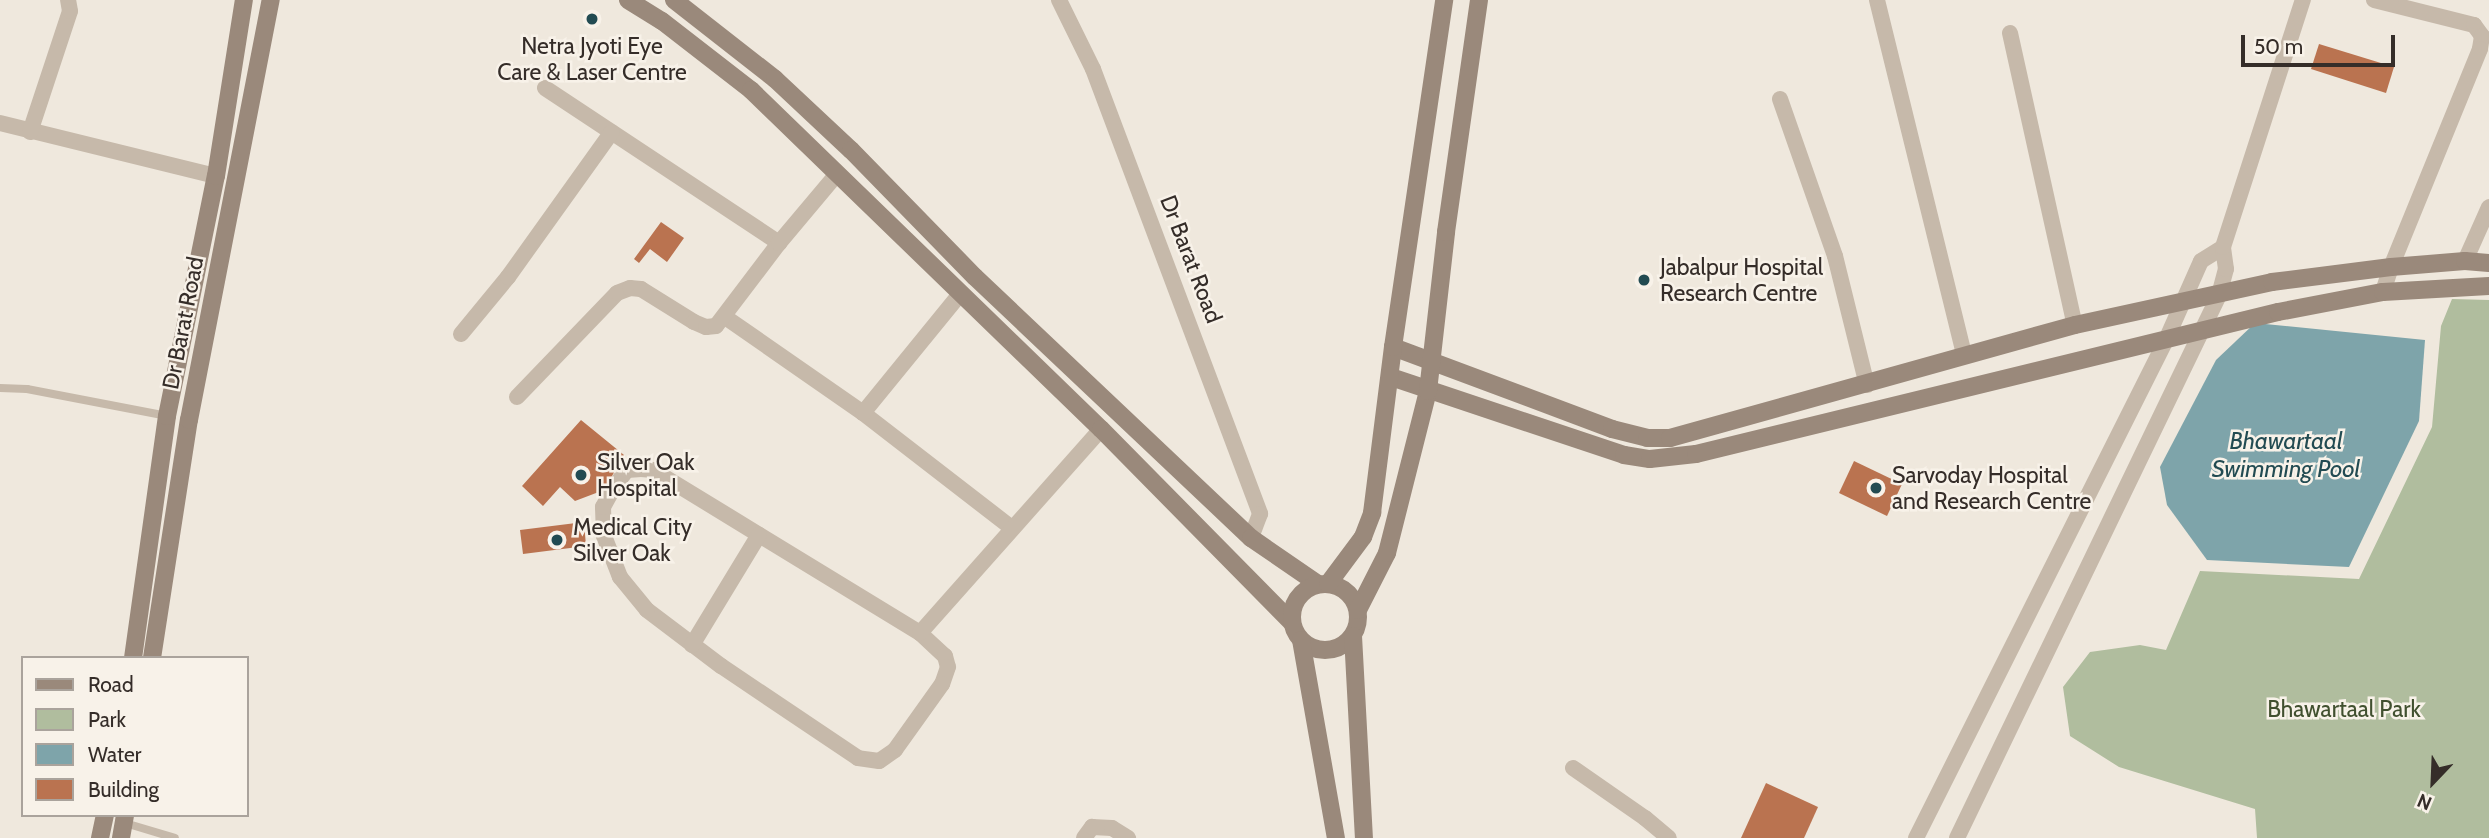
<!DOCTYPE html>
<html>
<head>
<meta charset="utf-8">
<style>
  body { margin:0 }
  #map { position:relative; width:2489px; height:838px; overflow:hidden; background:#efe8dd; font-family:Cabin,sans-serif }
  div>[style] { position:absolute }
  .green>* { inset:0; background:#b0bd9e }
  .water>* { inset:0; background:#7ea4aa }
  .building>* { inset:0; background:#ba7350 }
  .lane>* { height:8px; margin:-4px; padding:0 4px; transform-origin:4px; border-radius:4px; background:#c6b9aa }
  .street>* { height:16px; margin:-8px; padding:0 8px; transform-origin:8px; border-radius:8px; background:#c6b9aa }
  .secondary>* { height:18px; margin:-9px; padding:0 9px; transform-origin:9px; border-radius:9px; background:#9a897b }
  .secondary>.ring { margin:-9px; padding:0; box-sizing:content-box; background:none; border:18px solid #9a897b; border-radius:50% }
  .dots>* { width:19px; height:19px; translate:-50% -50%; box-sizing:border-box; border:4px solid #f8f2e9; border-radius:50% }
  span { translate:-50% -50%; white-space:nowrap; text-align:center; line-height:1.15; -webkit-text-stroke:5px #f8f2e9; paint-order:stroke }
  .poi-label { font-size:23px; color:#352d29 }
  .left { translate:0 -50%; text-align:left }
  .street-label { font-size:23px; color:#352d29 }
  .park-label { font-size:23px; color:#41502f }
  .water-label { font-size:24px; color:#224b52; font-style:italic }
  .legend { position:absolute; left:21px; top:656px; width:228px; height:161px; box-sizing:border-box; background:#f8f2e9; border:2px solid #aaa39c; margin:0; padding:9px 12px; list-style:none; font-size:21px; color:#352d29 }
  .legend li { display:flex; align-items:center; gap:14px; height:35px }
  .legend b { width:35px; border:2px solid #aaa39c }
  .north { position:absolute; left:2398px; top:747px; width:70px; height:70px; -webkit-text-stroke:5px #f8f2e9; paint-order:stroke; rotate:203deg; font-size:19px; font-weight:700; line-height:28px; text-align:center; color:#352d29 }
  .north::after { content:''; display:block; margin:auto; width:24px; height:32px; background:#352d29; clip-path:polygon(50% 0,100% 100%,50% 72%,0 100%) }
  .scale { position:absolute; left:2241px; top:35px; width:154px; height:32px; box-sizing:border-box; border:4px solid #352d29; border-top:0; padding-left:9px; font-size:21px; line-height:24px; white-space:nowrap; color:#352d29; -webkit-text-stroke:5px #f8f2e9; paint-order:stroke }
</style>
</head>
<body>
<div id="map">
  <div class="green">
    <i style="clip-path:polygon(2452px 299px,2489px 300px,2489px 838px,2257px 838px,2255px 809px,2119px 767px,2070px 736px,2063px 687px,2090px 652px,2140px 645px,2166px 650px,2200px 571px,2359px 579px,2432px 427px,2441px 326px)"></i>
  </div>
  <div class="water">
    <i style="clip-path:polygon(2255px 323px,2425px 340px,2419px 421px,2349px 567px,2207px 560px,2167px 505px,2160px 467px,2216px 360px)"></i>
  </div>
  <div class="building">
    <i style="clip-path:polygon(2319px 44px,2394px 67px,2386px 93px,2311px 69px)"></i>
    <i style="clip-path:polygon(661px 222px,684px 238px,667px 262px,650px 249px,639px 263px,634px 259px)"></i>
    <i style="clip-path:polygon(581px 420px,624px 455px,604px 490px,575px 501px,560px 487px,543px 506px,522px 486px)"></i>
    <i style="clip-path:polygon(1854px 461px,1902px 484px,1887px 516px,1839px 493px)"></i>
    <i style="clip-path:polygon(584px 522px,586px 546px,523px 554px,520px 530px)"></i>
    <i style="clip-path:polygon(1766px 783px,1818px 807px,1804px 838px,1741px 838px)"></i>
  </div>
  <div class="lane">
    <i style="left:0;top:388px;width:27px;rotate:2deg"></i>
    <i style="left:27px;top:389px;width:143px;rotate:10.9deg"></i>
    <i style="left:125px;top:823px;width:52px;rotate:16.7deg"></i>
  </div>
  <div class="street">
    <i style="left:1059px;top:0;width:77px;rotate:63.8deg"></i>
    <i style="left:1093px;top:69px;width:475px;rotate:69.4deg"></i>
    <i style="left:1260px;top:514px;width:26px;rotate:111deg"></i>
    <i style="left:1877px;top:0;width:366px;rotate:76.2deg"></i>
    <i style="left:2374px;top:0;width:103px;rotate:14deg"></i>
    <i style="left:2474px;top:25px;width:14px;rotate:54deg"></i>
    <i style="left:2482px;top:36px;width:13px;rotate:99deg"></i>
    <i style="left:2480px;top:49px;width:235px;rotate:112.2deg"></i>
    <i style="left:2391px;top:267px;width:26px;rotate:108deg"></i>
    <i style="left:2010px;top:33px;width:299px;rotate:77.5deg"></i>
    <i style="left:545px;top:88px;width:281px;rotate:33.5deg"></i>
    <i style="left:1780px;top:99px;width:166px;rotate:70.7deg"></i>
    <i style="left:1835px;top:256px;width:133px;rotate:76.1deg"></i>
    <i style="left:0;top:123px;width:222px;rotate:13.8deg"></i>
    <i style="left:30px;top:132px;width:127px;rotate:-71.7deg"></i>
    <i style="left:70px;top:11px;width:11px;rotate:-100deg"></i>
    <i style="left:2465px;top:261px;width:59px;rotate:-66deg"></i>
    <i style="left:725px;top:317px;width:168px;rotate:34.8deg"></i>
    <i style="left:863px;top:413px;width:188px;rotate:37.7deg"></i>
    <i style="left:461px;top:334px;width:74px;rotate:-50.5deg"></i>
    <i style="left:508px;top:277px;width:178px;rotate:-54.4deg"></i>
    <i style="left:517px;top:397px;width:144px;rotate:-46.1deg"></i>
    <i style="left:617px;top:293px;width:14px;rotate:-21deg"></i>
    <i style="left:630px;top:288px;width:11px;rotate:5deg"></i>
    <i style="left:641px;top:289px;width:62px;rotate:31.9deg"></i>
    <i style="left:694px;top:322px;width:13px;rotate:23deg"></i>
    <i style="left:706px;top:327px;width:10px;rotate:-6deg"></i>
    <i style="left:716px;top:326px;width:104px;rotate:-52.8deg"></i>
    <i style="left:779px;top:243px;width:90px;rotate:-50deg"></i>
    <i style="left:863px;top:413px;width:154px;rotate:-50.8deg"></i>
    <i style="left:641px;top:469px;width:12px;rotate:5deg"></i>
    <i style="left:653px;top:470px;width:313px;rotate:31.4deg"></i>
    <i style="left:920px;top:633px;width:34px;rotate:43deg"></i>
    <i style="left:945px;top:656px;width:11px;rotate:75deg"></i>
    <i style="left:948px;top:667px;width:18px;rotate:109deg"></i>
    <i style="left:942px;top:684px;width:81px;rotate:125.5deg"></i>
    <i style="left:895px;top:750px;width:19px;rotate:145deg"></i>
    <i style="left:879px;top:761px;width:21px;rotate:-172deg"></i>
    <i style="left:858px;top:758px;width:165px;rotate:-146.1deg"></i>
    <i style="left:721px;top:666px;width:93px;rotate:-142.9deg"></i>
    <i style="left:647px;top:610px;width:43px;rotate:-129.3deg"></i>
    <i style="left:620px;top:577px;width:44px;rotate:-111.3deg"></i>
    <i style="left:604px;top:536px;width:29px;rotate:-92deg"></i>
    <i style="left:603px;top:507px;width:23px;rotate:-61deg"></i>
    <i style="left:614px;top:487px;width:21px;rotate:-53deg"></i>
    <i style="left:627px;top:470px;width:14px;rotate:-4deg"></i>
    <i style="left:920px;top:633px;width:273px;rotate:-48.4deg"></i>
    <i style="left:692px;top:645px;width:129px;rotate:-58.7deg"></i>
    <i style="left:1573px;top:768px;width:88px;rotate:34.8deg"></i>
    <i style="left:1645px;top:818px;width:31px;rotate:40deg"></i>
    <i style="left:1084px;top:838px;width:14px;rotate:-54deg"></i>
    <i style="left:1092px;top:827px;width:20px;rotate:3deg"></i>
    <i style="left:1112px;top:828px;width:19px;rotate:32deg"></i>
    <i style="left:1916px;top:838px;width:557px;rotate:-63.34deg"></i>
    <i style="left:2166px;top:340px;width:86px;rotate:-66.1deg"></i>
    <i style="left:2201px;top:261px;width:26px;rotate:-32deg"></i>
    <i style="left:1957px;top:838px;width:603px;rotate:-64.24deg"></i>
    <i style="left:2219px;top:295px;width:27px;rotate:-75deg"></i>
    <i style="left:2226px;top:269px;width:22px;rotate:-98deg"></i>
    <i style="left:2223px;top:247px;width:260px;rotate:-72.1deg"></i>
  </div>
  <div class="secondary">
    <i style="left:628px;top:0;width:40px;rotate:32deg"></i>
    <i style="left:662px;top:21px;width:113px;rotate:37.8deg"></i>
    <i style="left:751px;top:90px;width:487px;rotate:44.1deg"></i>
    <i style="left:1101px;top:429px;width:272px;rotate:45.4deg"></i>
    <i style="left:674px;top:0;width:128px;rotate:38deg"></i>
    <i style="left:775px;top:79px;width:104px;rotate:43.1deg"></i>
    <i style="left:851px;top:150px;width:177px;rotate:45.7deg"></i>
    <i style="left:975px;top:277px;width:380px;rotate:43.4deg"></i>
    <i style="left:1251px;top:538px;width:81px;rotate:34.5deg"></i>
    <i style="left:1393px;top:347px;width:234px;rotate:20.5deg"></i>
    <i style="left:1612px;top:429px;width:36px;rotate:14deg"></i>
    <i style="left:1647px;top:438px;width:23px"></i>
    <i style="left:1670px;top:438px;width:420px;rotate:-15.6deg"></i>
    <i style="left:2075px;top:325px;width:202px;rotate:-12.3deg"></i>
    <i style="left:2272px;top:282px;width:120px;rotate:-7.2deg"></i>
    <i style="left:2391px;top:267px;width:74px;rotate:-4.6deg"></i>
    <i style="left:2465px;top:261px;width:24px;rotate:5deg"></i>
    <i style="left:1391px;top:377px;width:246px;rotate:18.5deg"></i>
    <i style="left:1624px;top:455px;width:26px;rotate:9deg"></i>
    <i style="left:1650px;top:459px;width:46px;rotate:-6.2deg"></i>
    <i style="left:1696px;top:454px;width:599px;rotate:-13.71deg"></i>
    <i style="left:2278px;top:312px;width:107px;rotate:-10.8deg"></i>
    <i style="left:2383px;top:292px;width:106px;rotate:-3.2deg"></i>
    <i class="ring" style="left:1292px;top:584px;width:48px;height:48px"></i>
    <i style="left:1328px;top:584px;width:59px;rotate:-53.3deg"></i>
    <i style="left:1363px;top:537px;width:26px;rotate:-69deg"></i>
    <i style="left:1372px;top:513px;width:167px;rotate:-82.8deg"></i>
    <i style="left:1393px;top:347px;width:351px;rotate:-81.6deg"></i>
    <i style="left:1358px;top:610px;width:64px;rotate:-63deg"></i>
    <i style="left:1387px;top:553px;width:167px;rotate:-75.8deg"></i>
    <i style="left:1428px;top:391px;width:160px;rotate:-83.5deg"></i>
    <i style="left:1446px;top:232px;width:234px;rotate:-81.9deg"></i>
    <i style="left:1353px;top:636px;width:202px;rotate:86.9deg"></i>
    <i style="left:1301px;top:640px;width:201px;rotate:80deg"></i>
    <i style="left:133px;top:658px;width:244px;rotate:-82deg"></i>
    <i style="left:167px;top:416px;width:245px;rotate:-78.5deg"></i>
    <i style="left:216px;top:176px;width:178px;rotate:-81deg"></i>
    <i style="left:152px;top:658px;width:241px;rotate:-81.2deg"></i>
    <i style="left:189px;top:420px;width:428px;rotate:-79deg"></i>
    <i style="left:100px;top:838px;width:24px;rotate:-78deg"></i>
    <i style="left:121px;top:838px;width:23px;rotate:-80deg"></i>
  </div>
  <div class="dots">
    <i style="left:592px;top:19px;background:#224b52"></i>
    <i style="left:1644px;top:280px;background:#224b52"></i>
    <i style="left:581px;top:475px;background:#224b52"></i>
    <i style="left:1876px;top:488px;background:#224b52"></i>
    <i style="left:557px;top:540px;background:#224b52"></i>
  </div>
  <div class="poi-label">
    <span style="left:592px;top:59px">Netra Jyoti Eye<br>Care &amp; Laser Centre</span>
    <span class="left" style="left:1660px;top:280px">Jabalpur Hospital<br>Research Centre</span>
    <span class="left" style="left:597px;top:475px">Silver Oak<br>Hospital</span>
    <span class="left" style="left:1892px;top:488px">Sarvoday Hospital<br>and Research Centre</span>
    <span class="left" style="left:573px;top:540px">Medical City<br>Silver Oak</span>
  </div>
  <div class="street-label">
    <span style="left:1191px;top:259px;rotate:69deg">Dr Barat Road</span>
    <span style="left:183px;top:323px;rotate:-79deg">Dr Barat Road</span>
  </div>
  <div class="park-label">
    <span style="left:2344px;top:709px">Bhawartaal Park</span>
  </div>
  <div class="water-label">
    <span style="left:2286px;top:455px">Bhawartaal<br>Swimming Pool</span>
  </div>
  <ul class="legend">
  <li><b style="height:9px;background:#9a897b"></b>Road</li>
  <li><b style="height:19px;background:#b0bd9e"></b>Park</li>
  <li><b style="height:19px;background:#7ea4aa"></b>Water</li>
  <li><b style="height:19px;background:#ba7350"></b>Building</li>
  </ul>
  <div class="north">N</div>
  <div class="scale">50 m</div>
</div>
</body>
</html>
